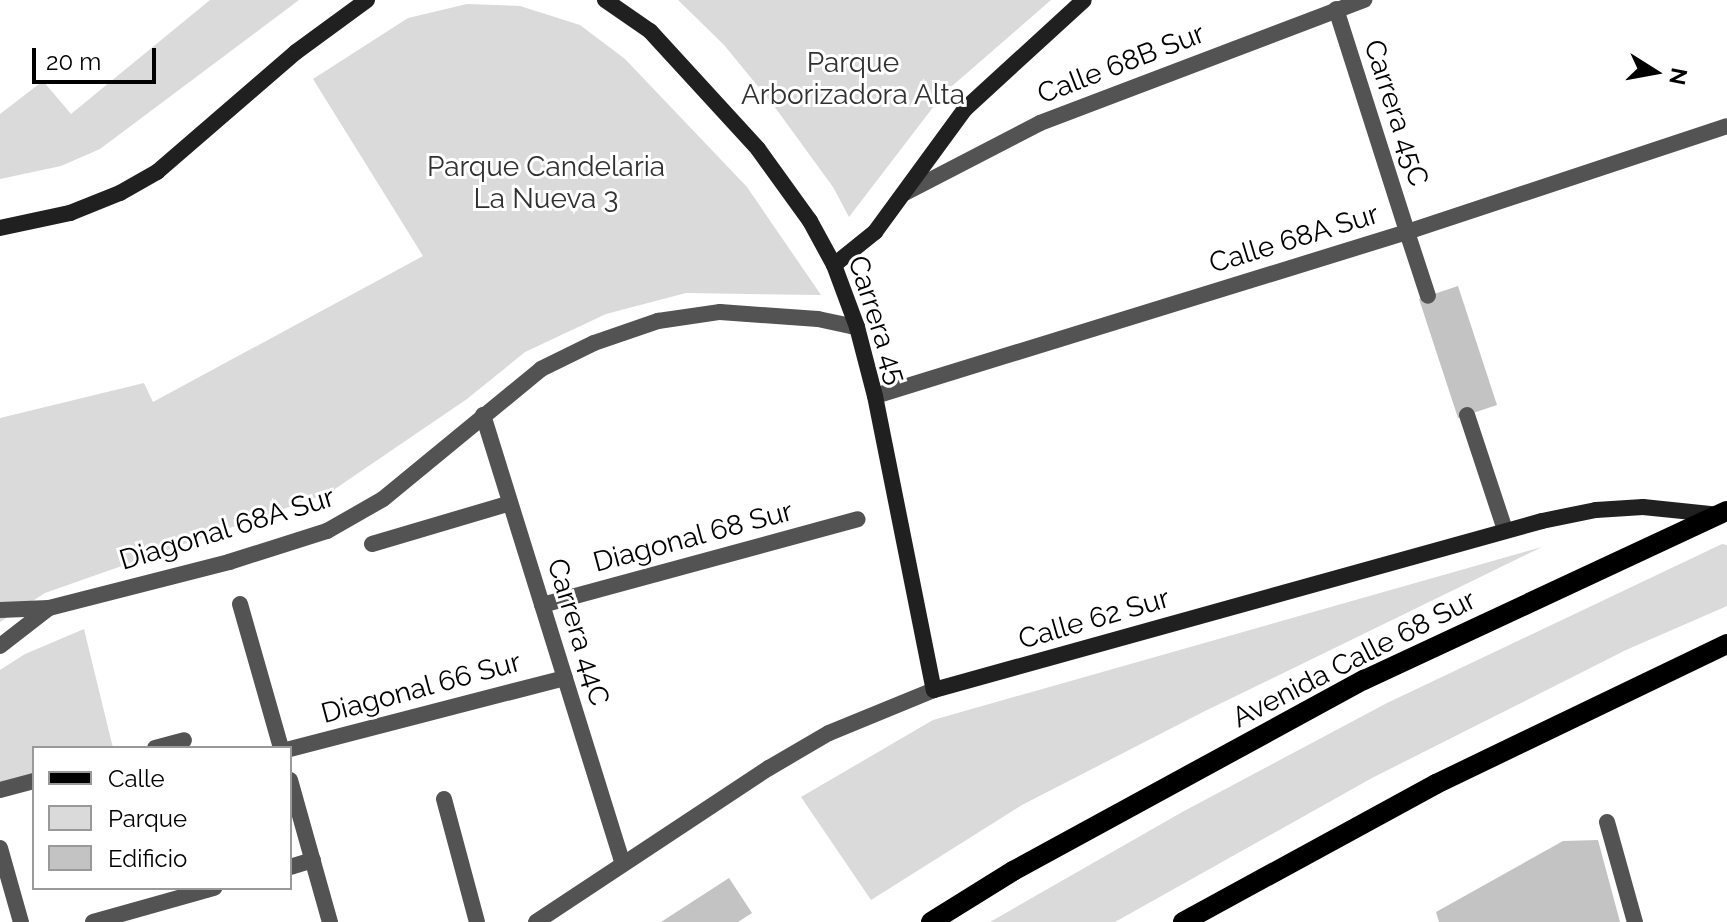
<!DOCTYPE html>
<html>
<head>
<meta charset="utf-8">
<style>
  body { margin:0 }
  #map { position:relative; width:1727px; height:922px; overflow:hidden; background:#fff; font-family:Raleway,sans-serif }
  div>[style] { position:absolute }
  .green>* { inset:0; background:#dadada }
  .building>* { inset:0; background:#c3c3c3 }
  .lane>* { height:16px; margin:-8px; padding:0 8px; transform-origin:8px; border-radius:8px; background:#535353 }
  .street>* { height:16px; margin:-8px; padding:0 8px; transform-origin:8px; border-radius:8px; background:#535353 }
  .secondary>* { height:16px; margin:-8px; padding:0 8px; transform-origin:8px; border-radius:8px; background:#202020 }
  .primary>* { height:20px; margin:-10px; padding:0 10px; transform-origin:10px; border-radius:10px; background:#000 }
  span { translate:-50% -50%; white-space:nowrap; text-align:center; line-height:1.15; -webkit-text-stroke:6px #fff; paint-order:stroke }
  .park-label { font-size:28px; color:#313131 }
  .street-label { font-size:28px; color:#000 }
  .legend { position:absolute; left:32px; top:746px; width:260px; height:144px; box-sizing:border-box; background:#fff; border:2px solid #999; margin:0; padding:10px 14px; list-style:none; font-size:24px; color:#000 }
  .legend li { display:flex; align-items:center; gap:16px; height:40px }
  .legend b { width:40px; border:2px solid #999 }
  .north { position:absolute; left:1615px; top:32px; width:80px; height:80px; -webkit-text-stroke:6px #fff; paint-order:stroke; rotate:101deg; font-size:22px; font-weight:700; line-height:32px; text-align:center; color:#000 }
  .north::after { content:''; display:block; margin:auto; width:28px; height:36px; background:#000; clip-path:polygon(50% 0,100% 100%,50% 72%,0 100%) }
  .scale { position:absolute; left:32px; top:48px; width:124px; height:36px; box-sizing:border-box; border:4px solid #000; border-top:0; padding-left:10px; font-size:24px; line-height:28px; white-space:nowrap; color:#000; -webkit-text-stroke:6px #fff; paint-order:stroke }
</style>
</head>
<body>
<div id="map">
  <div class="green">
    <i style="clip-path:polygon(210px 0,299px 0,100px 149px,61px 166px,0 179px,0 114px,43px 81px,71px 114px)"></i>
    <i style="clip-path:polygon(678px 0,1051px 0,944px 93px,849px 217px,833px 187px,774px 106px,724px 45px)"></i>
    <i style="clip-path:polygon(467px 4px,520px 6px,580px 25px,625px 59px,747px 187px,821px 295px,686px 293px,606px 314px,525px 352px,467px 399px,329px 493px,45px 593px,0 622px,0 418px,144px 383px,153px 402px,423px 256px,313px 79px,408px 18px)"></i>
    <i style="clip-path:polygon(1722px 544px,1727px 545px,1727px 606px,1626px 650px,1372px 778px,1115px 922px,990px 922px,1184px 811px,1387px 703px)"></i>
    <i style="clip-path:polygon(1542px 547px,1203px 712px,1022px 805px,871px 900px,801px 797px,933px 720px)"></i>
    <i style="clip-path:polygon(84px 629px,113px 748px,34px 748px,34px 781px,0 790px,0 670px,25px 654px)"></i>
  </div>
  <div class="building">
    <i style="clip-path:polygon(1458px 286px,1497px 405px,1458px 418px,1419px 299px)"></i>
    <i style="clip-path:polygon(1598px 840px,1620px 922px,1439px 922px,1436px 912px,1563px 841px)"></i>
    <i style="clip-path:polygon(729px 878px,752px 913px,738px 922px,661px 922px)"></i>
  </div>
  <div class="lane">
    <i style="left:1407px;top:232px;width:67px;rotate:71.8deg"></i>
    <i style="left:483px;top:415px;width:470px;rotate:72.7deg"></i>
    <i style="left:1467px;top:415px;width:121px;rotate:71.7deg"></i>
    <i style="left:372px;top:544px;width:144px;rotate:-16.5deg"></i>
    <i style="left:240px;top:604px;width:150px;rotate:74.1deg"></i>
    <i style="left:542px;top:605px;width:327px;rotate:-15.2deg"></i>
    <i style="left:155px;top:748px;width:30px;rotate:-15deg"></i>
    <i style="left:290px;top:749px;width:284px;rotate:-14.5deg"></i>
    <i style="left:290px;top:780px;width:148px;rotate:74.3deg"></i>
    <i style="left:0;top:790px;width:35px;rotate:-15deg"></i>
    <i style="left:444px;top:799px;width:127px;rotate:75deg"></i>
    <i style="left:0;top:848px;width:77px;rotate:74.2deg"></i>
    <i style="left:290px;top:867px;width:24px;rotate:-17deg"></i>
    <i style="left:93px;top:922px;width:126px;rotate:-15.7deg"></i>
  </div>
  <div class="street">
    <i style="left:1336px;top:9px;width:234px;rotate:72.3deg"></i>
    <i style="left:905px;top:193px;width:152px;rotate:-27.4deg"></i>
    <i style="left:1040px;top:123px;width:347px;rotate:-20.8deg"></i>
    <i style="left:875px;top:396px;width:557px;rotate:-17.13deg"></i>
    <i style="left:1407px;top:232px;width:337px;rotate:-18.3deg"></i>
    <i style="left:0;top:610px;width:49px;rotate:-2.3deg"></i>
    <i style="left:49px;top:608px;width:186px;rotate:-14.3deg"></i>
    <i style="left:229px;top:562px;width:103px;rotate:-17.6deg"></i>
    <i style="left:327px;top:531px;width:64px;rotate:-29.7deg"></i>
    <i style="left:383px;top:499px;width:205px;rotate:-39.4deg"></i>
    <i style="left:541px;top:369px;width:59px;rotate:-26.1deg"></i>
    <i style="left:594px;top:343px;width:68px;rotate:-19deg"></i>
    <i style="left:658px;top:321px;width:63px;rotate:-8.3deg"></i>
    <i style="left:720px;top:312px;width:98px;rotate:4.1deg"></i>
    <i style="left:818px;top:319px;width:40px;rotate:12deg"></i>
    <i style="left:0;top:646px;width:62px;rotate:-37.8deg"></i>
    <i style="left:1607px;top:822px;width:104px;rotate:74.4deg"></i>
    <i style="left:536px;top:922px;width:279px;rotate:-33.5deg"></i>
    <i style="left:769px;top:768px;width:69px;rotate:-30.3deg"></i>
    <i style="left:829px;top:733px;width:113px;rotate:-22.3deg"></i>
  </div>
  <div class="secondary">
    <i style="left:605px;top:0;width:55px;rotate:34.6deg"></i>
    <i style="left:650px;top:31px;width:160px;rotate:47.5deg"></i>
    <i style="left:758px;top:149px;width:89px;rotate:54.2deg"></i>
    <i style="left:810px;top:221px;width:50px;rotate:61.4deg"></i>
    <i style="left:834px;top:265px;width:66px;rotate:69.6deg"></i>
    <i style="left:857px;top:327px;width:71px;rotate:75.4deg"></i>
    <i style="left:875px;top:396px;width:300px;rotate:78.7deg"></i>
    <i style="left:934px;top:690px;width:631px;rotate:-15.53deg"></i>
    <i style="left:1542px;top:521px;width:55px;rotate:-11.5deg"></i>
    <i style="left:1596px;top:510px;width:47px;rotate:-3.7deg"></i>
    <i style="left:1643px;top:507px;width:77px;rotate:5.9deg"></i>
    <i style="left:0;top:228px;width:72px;rotate:-12.1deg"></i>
    <i style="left:70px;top:213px;width:54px;rotate:-21.8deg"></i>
    <i style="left:120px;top:193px;width:43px;rotate:-29.6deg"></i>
    <i style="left:157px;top:172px;width:184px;rotate:-40.8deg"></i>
    <i style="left:296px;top:52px;width:88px;rotate:-36.2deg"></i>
    <i style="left:834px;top:265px;width:53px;rotate:-38.8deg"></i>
    <i style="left:875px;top:232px;width:152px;rotate:-53.8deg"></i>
    <i style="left:965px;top:109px;width:161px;rotate:-42.5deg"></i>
  </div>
  <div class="primary">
    <i style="left:931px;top:922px;width:97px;rotate:-31.9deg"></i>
    <i style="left:1013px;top:871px;width:400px;rotate:-28.6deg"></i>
    <i style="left:1364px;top:680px;width:400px;rotate:-25deg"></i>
    <i style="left:1183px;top:922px;width:288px;rotate:-28.6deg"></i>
    <i style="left:1436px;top:784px;width:323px;rotate:-25.7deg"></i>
  </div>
  <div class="park-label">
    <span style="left:853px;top:79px">Parque<br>Arborizadora Alta</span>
    <span style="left:546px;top:183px">Parque Candelaria<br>La Nueva 3</span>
  </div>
  <div class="street-label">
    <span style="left:1121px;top:64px;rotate:-21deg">Calle 68B Sur</span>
    <span style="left:1396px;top:113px;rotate:72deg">Carrera 45C</span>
    <span style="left:1294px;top:239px;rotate:-17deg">Calle 68A Sur</span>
    <span style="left:877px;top:320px;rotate:72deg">Carrera 45</span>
    <span style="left:227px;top:529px;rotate:-17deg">Diagonal 68A Sur</span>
    <span style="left:693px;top:537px;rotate:-15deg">Diagonal 68 Sur</span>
    <span style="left:1094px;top:619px;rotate:-16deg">Calle 62 Sur</span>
    <span style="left:578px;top:632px;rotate:73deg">Carrera 44C</span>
    <span style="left:1354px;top:659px;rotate:-27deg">Avenida Calle 68 Sur</span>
    <span style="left:421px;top:688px;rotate:-15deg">Diagonal 66 Sur</span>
  </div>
  <ul class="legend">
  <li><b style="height:10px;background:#000"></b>Calle</li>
  <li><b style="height:22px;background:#dadada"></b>Parque</li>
  <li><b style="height:22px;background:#c3c3c3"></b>Edificio</li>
  </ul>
  <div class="north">N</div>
  <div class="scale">20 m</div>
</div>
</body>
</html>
